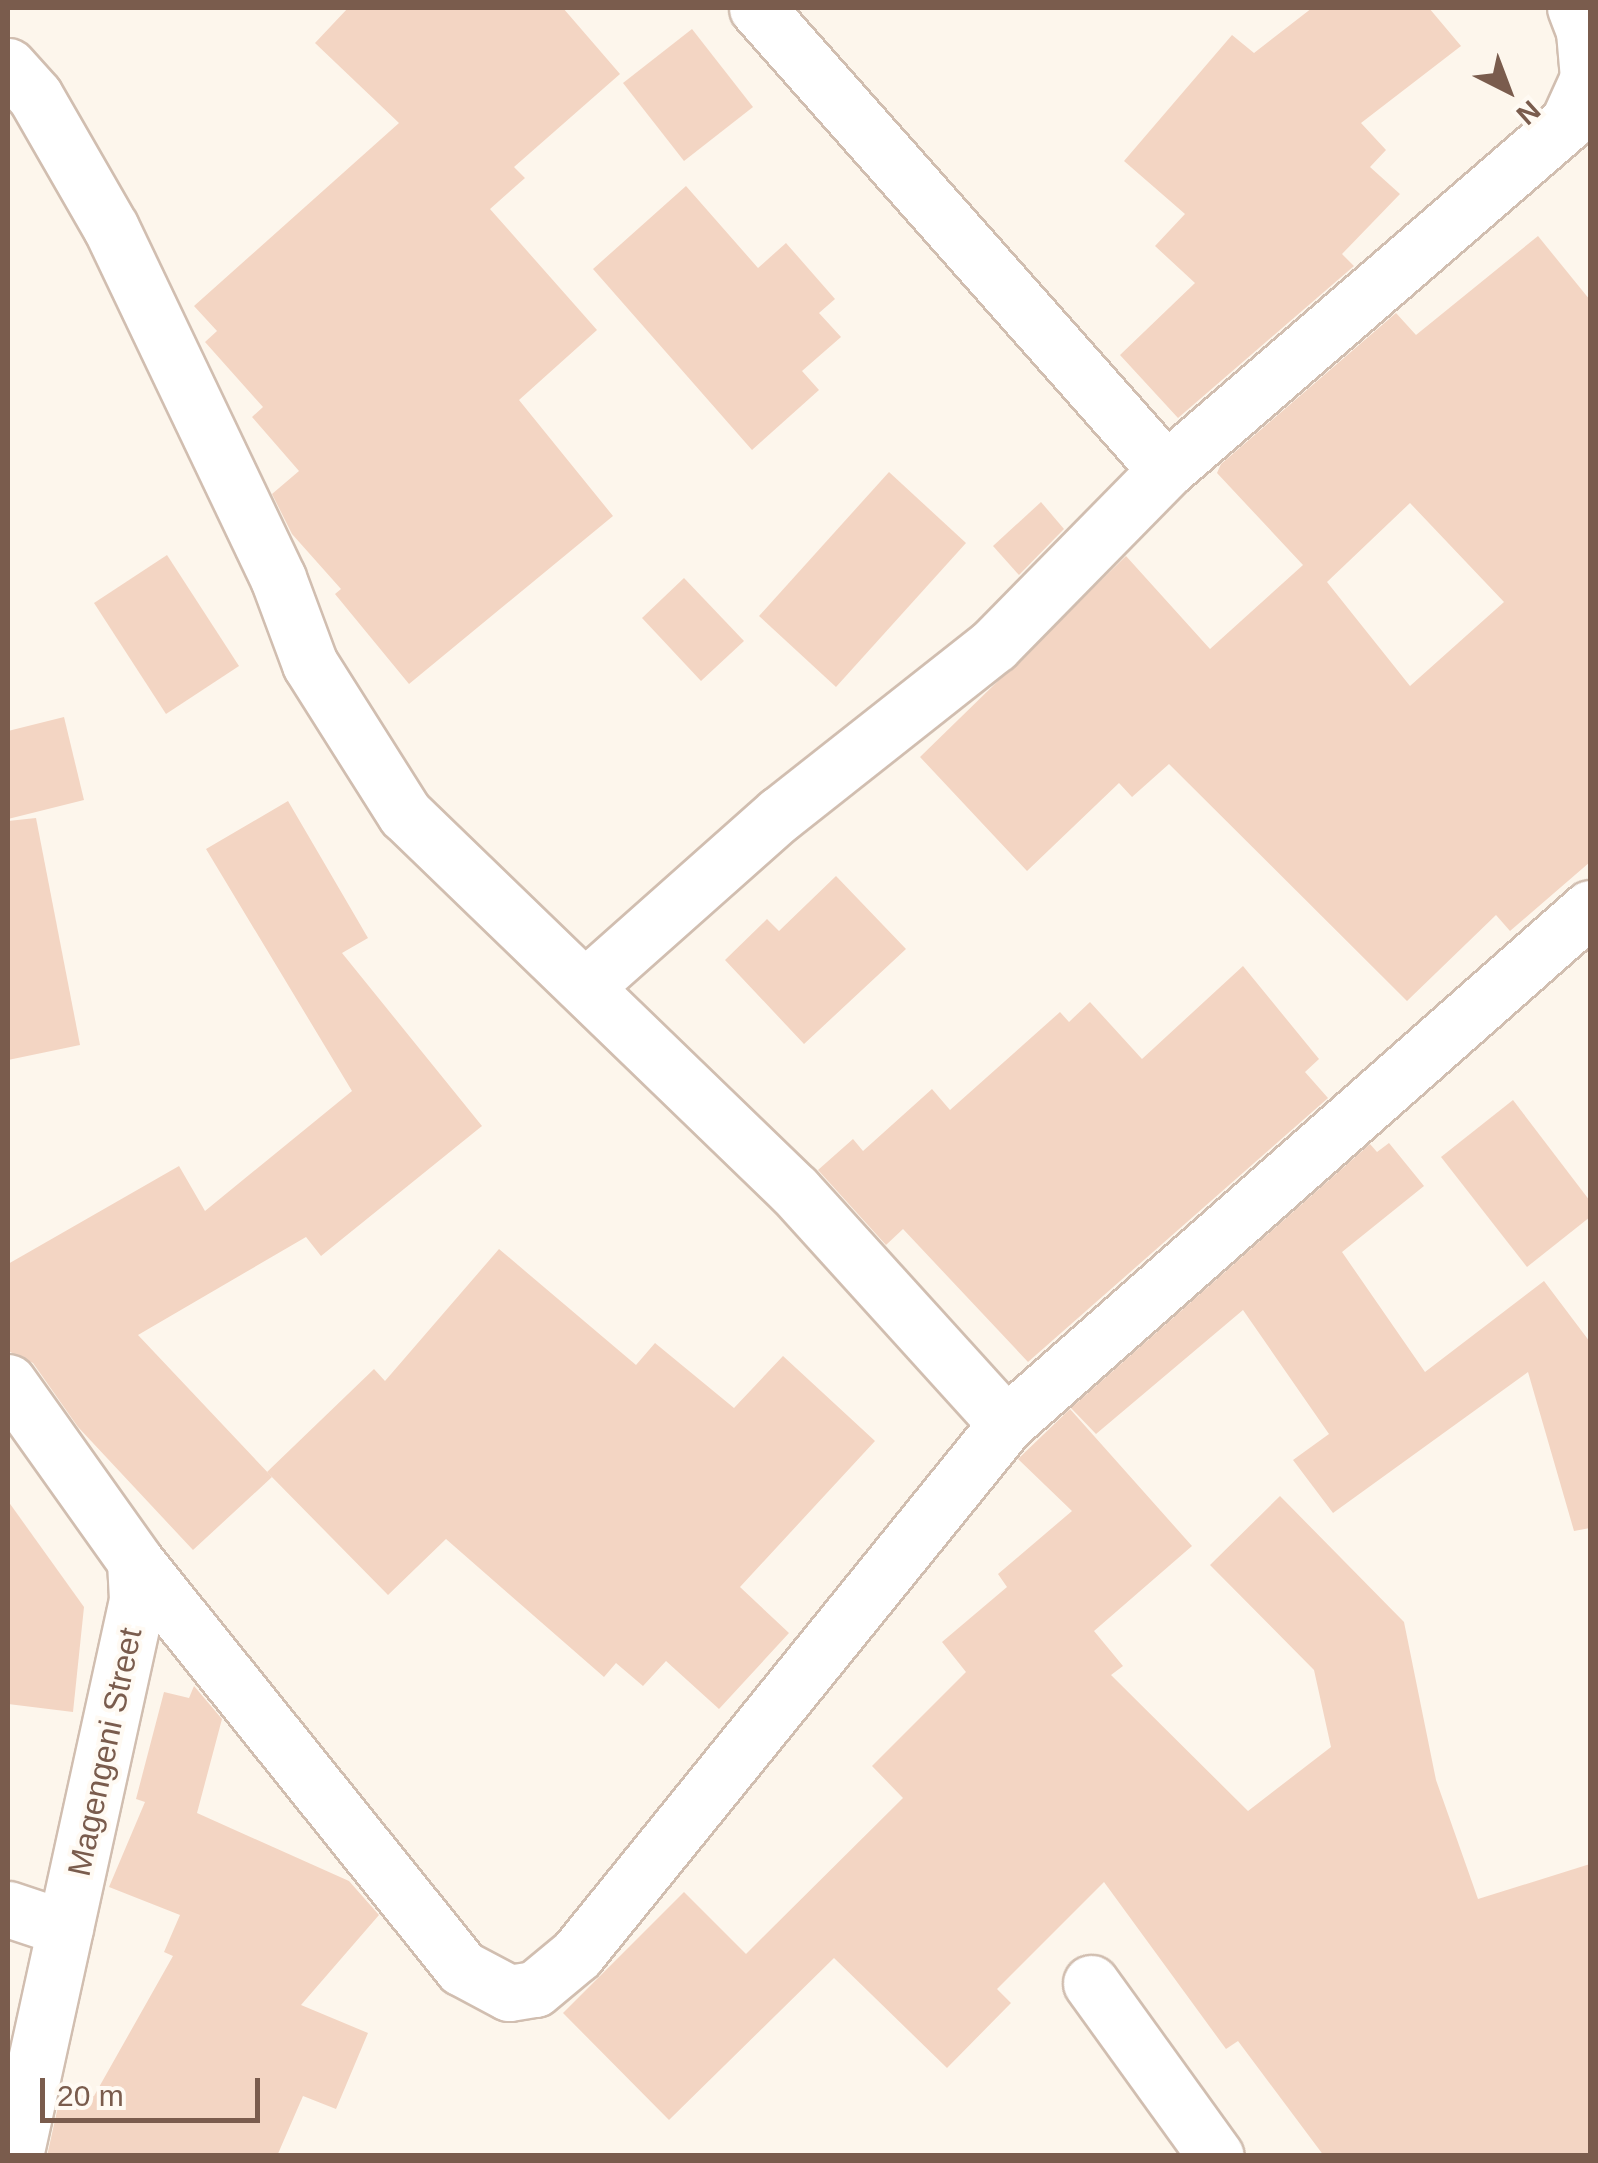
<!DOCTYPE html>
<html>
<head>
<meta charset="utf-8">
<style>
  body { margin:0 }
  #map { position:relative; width:1598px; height:2163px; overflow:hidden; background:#fdf6ec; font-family:Helvetica,sans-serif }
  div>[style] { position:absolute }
  .building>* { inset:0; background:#f3d5c3 }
  .roads { filter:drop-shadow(2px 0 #d1beb0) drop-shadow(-2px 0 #d1beb0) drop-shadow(0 2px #d1beb0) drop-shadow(0 -2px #d1beb0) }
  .minor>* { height:55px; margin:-27.5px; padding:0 27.5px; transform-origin:27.5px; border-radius:27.5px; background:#fff }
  span { translate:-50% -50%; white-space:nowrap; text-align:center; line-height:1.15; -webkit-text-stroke:8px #fffaf3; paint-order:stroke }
  .street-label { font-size:32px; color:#7a5c4d }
  .frame { position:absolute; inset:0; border:10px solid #7a5c4d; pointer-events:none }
  .north { position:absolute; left:1458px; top:40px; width:100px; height:100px; -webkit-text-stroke:8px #fffaf3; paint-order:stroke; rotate:138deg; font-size:28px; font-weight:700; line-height:40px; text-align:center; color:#7a5c4d }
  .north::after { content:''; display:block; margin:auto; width:35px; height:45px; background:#7a5c4d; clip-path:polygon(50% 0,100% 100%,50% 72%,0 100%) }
  .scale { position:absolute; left:40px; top:2078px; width:220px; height:45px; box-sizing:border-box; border:5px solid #7a5c4d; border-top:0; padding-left:12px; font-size:30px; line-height:35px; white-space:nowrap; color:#7a5c4d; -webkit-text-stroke:8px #fffaf3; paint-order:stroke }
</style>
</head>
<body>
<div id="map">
  <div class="building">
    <i style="clip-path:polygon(348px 8px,563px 8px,620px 74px,514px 167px,525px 178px,490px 209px,597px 330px,519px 400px,613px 516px,409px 684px,335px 594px,341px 589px,292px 534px,272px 494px,299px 471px,252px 417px,263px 407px,205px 342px,217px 331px,194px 306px,399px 123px,315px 43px)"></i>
    <i style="clip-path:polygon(1312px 8px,1429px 8px,1461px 46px,1361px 123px,1386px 150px,1370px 167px,1400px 194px,1342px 254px,1354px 266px,1178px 418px,1120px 355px,1195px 283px,1155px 246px,1185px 214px,1124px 161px,1232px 35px,1254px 53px)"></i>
    <i style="clip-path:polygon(692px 29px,753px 107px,684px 161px,623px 83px)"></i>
    <i style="clip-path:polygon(686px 186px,758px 268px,786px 243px,835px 299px,819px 313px,841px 337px,802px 371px,819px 390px,752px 450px,593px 269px)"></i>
    <i style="clip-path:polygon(evenodd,1538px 236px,1590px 300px,1590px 862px,1510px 931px,1496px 915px,1407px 1001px,1169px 764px,1132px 797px,1119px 783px,1027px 871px,920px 757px,1126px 556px,1210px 649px,1303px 565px,1217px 473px,1221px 464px,1396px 313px,1416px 335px,1538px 236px,1410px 503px,1504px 602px,1410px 686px,1327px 582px,1410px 503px)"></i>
    <i style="clip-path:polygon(889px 472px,966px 543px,836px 687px,759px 616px)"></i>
    <i style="clip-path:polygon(1041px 502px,1064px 529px,1019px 575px,993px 546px)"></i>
    <i style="clip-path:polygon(167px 555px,239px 666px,166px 714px,94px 603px)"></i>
    <i style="clip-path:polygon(684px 578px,744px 641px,701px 681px,642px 618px)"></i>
    <i style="clip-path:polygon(64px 717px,84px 800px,8px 819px,8px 731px)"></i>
    <i style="clip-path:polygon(288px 801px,368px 938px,342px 953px,482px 1126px,321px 1256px,306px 1237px,138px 1335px,272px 1477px,193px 1550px,78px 1427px,33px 1363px,8px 1351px,8px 1264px,179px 1166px,205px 1211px,352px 1091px,206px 849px)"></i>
    <i style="clip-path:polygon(36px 818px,80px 1045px,8px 1060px,8px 821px)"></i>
    <i style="clip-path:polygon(836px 876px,906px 949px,804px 1044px,725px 960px,767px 919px,779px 931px)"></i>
    <i style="clip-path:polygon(1243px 966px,1319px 1059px,1305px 1072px,1328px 1098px,1028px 1362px,903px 1229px,886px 1245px,818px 1170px,853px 1139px,863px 1151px,932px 1089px,950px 1110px,1060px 1012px,1069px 1022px,1090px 1002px,1142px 1059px)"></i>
    <i style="clip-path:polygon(1513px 1100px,1590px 1201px,1590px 1217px,1527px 1267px,1441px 1157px)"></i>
    <i style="clip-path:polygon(1389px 1143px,1424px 1186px,1342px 1252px,1425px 1372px,1544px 1281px,1590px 1342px,1590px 1528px,1574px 1531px,1528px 1372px,1333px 1513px,1293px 1460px,1329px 1434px,1243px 1310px,1096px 1434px,1071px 1408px,1370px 1144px,1377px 1152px)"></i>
    <i style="clip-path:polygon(499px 1249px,636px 1365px,655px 1343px,734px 1408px,783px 1356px,875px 1441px,740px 1587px,789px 1633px,719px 1709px,666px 1661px,643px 1686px,616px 1663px,604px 1677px,446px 1539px,388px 1595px,267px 1472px,374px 1369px,385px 1381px)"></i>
    <i style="clip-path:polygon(1070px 1409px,1192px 1546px,1094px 1631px,1123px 1666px,1111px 1675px,1248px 1811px,1331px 1747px,1314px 1670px,1210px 1565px,1280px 1496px,1404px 1622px,1436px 1780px,1478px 1899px,1590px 1864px,1590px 2156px,1324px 2156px,1238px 2041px,1226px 2049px,1104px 1882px,997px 1989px,1011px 2003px,947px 2068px,834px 1958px,669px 2120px,563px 2013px,684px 1892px,746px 1954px,903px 1798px,872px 1766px,966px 1672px,942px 1642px,1007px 1587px,998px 1574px,1072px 1511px,1018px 1459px)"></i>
    <i style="clip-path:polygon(8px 1501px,84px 1607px,73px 1712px,8px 1704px)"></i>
    <i style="clip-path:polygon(194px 1686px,222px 1719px,197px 1813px,349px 1881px,379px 1915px,301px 2005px,368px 2033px,336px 2109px,303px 2096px,277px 2156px,47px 2156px,61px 2093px,94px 2096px,173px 1956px,164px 1952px,180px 1915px,109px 1887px,145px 1802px,136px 1799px,164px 1692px,189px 1698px)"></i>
  </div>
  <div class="roads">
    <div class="minor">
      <i style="left:757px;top:8px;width:617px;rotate:48.48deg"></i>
      <i style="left:8px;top:66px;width:40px;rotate:48deg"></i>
      <i style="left:35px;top:96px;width:152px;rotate:60.1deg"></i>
      <i style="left:111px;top:228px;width:388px;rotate:64.5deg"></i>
      <i style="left:278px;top:578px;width:92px;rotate:69.6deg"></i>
      <i style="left:310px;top:664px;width:178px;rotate:57.7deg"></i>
      <i style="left:405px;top:814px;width:542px;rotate:44.03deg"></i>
      <i style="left:795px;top:1191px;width:314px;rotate:47.8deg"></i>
      <i style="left:586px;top:986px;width:259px;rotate:-41.6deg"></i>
      <i style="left:780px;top:814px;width:273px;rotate:-38.3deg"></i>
      <i style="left:994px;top:645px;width:245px;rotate:-45.5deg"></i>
      <i style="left:1166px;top:470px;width:532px;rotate:-40.88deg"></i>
      <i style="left:1568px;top:122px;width:48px;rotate:-65.6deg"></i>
      <i style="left:1588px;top:78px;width:47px;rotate:-94.9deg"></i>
      <i style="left:1584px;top:31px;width:25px;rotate:-111deg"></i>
      <i style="left:8px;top:1382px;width:219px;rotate:54.6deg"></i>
      <i style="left:135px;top:1561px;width:39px;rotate:87deg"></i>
      <i style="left:137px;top:1600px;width:569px;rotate:102.38deg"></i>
      <i style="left:135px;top:1561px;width:522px;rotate:51.22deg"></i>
      <i style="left:462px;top:1968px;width:53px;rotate:28deg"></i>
      <i style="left:509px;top:1993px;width:26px;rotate:-9deg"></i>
      <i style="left:535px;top:1989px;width:55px;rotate:-39.8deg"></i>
      <i style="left:577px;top:1954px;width:682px;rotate:-51.01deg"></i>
      <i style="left:1006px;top:1424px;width:779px;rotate:-41.46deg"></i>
      <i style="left:8px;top:1909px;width:60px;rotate:18.4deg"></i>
      <i style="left:1091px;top:1983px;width:213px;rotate:54.2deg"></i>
    </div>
  </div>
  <div class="street-label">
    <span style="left:105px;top:1752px;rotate:-78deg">Magengeni Street</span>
  </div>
  <div class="frame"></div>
  <div class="north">N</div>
  <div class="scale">20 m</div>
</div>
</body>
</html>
